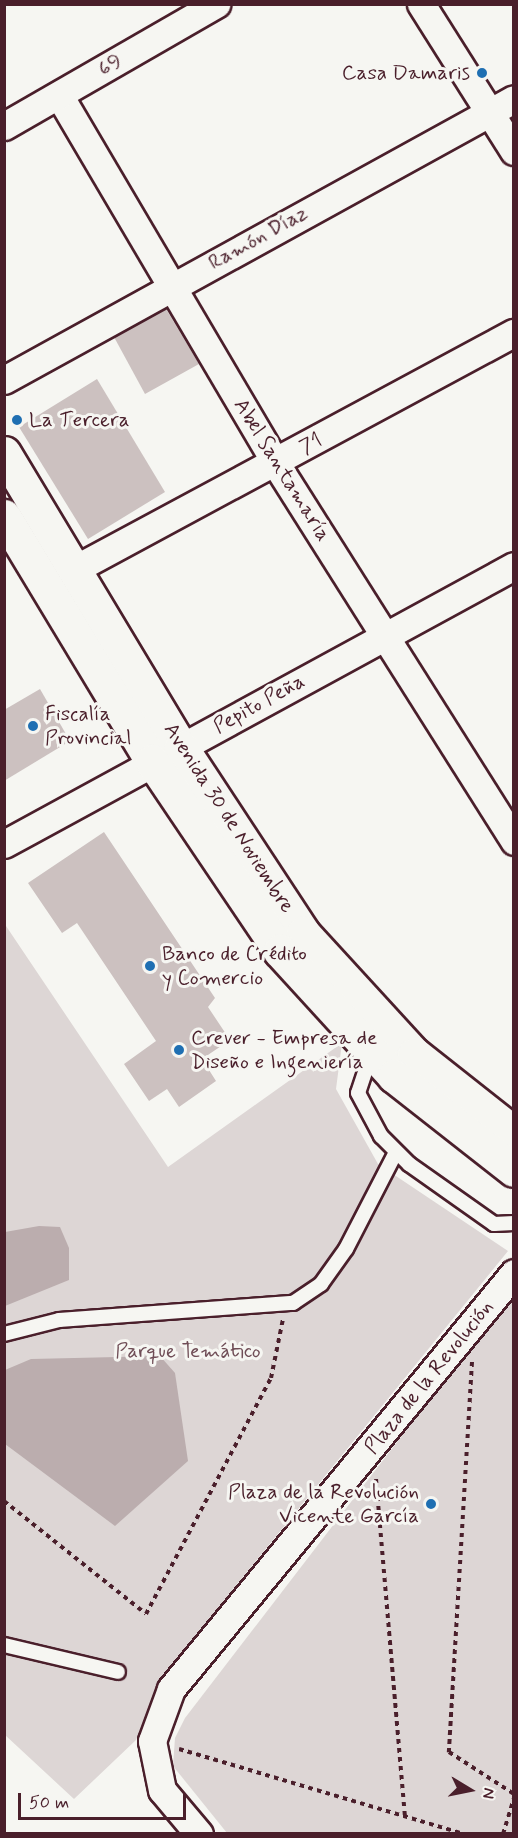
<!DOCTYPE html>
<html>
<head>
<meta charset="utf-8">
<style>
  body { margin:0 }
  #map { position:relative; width:518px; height:1838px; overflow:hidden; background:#f6f6f2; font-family:Mynerve,sans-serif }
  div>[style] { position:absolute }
  .green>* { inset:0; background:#ddd6d5 }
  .water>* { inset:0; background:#bbadae }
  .building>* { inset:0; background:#ccc1c0 }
  .path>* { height:4px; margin-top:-2px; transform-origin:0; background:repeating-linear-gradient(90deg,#4a1f2b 0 4.5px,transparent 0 9px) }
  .roads { filter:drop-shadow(2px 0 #4a1f2b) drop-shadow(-2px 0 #4a1f2b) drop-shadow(0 2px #4a1f2b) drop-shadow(0 -2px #4a1f2b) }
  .lane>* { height:14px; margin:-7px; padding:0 7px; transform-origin:7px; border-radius:7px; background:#f6f6f2 }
  .street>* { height:27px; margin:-13.5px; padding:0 13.5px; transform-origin:13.5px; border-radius:13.5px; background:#f6f6f2 }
  .secondary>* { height:33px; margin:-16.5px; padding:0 16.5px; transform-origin:16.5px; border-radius:16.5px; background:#f6f6f2 }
  .dots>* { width:16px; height:16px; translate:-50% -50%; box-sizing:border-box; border:3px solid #f6f6f2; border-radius:50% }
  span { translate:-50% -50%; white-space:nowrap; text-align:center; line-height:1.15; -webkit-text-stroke:6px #f6f6f2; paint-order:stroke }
  .street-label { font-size:21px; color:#4a1f2b }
  .poi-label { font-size:21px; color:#4a1f2b }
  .right { translate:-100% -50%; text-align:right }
  .left { translate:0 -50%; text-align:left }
  .park-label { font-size:21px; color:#6f4d56 }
  .frame { position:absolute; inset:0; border:6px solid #4a1f2b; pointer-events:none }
  .north { position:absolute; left:440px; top:1760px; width:60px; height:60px; -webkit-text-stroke:4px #f6f6f2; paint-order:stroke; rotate:100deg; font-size:16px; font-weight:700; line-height:24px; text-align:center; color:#4a1f2b }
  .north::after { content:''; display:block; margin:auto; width:21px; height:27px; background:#4a1f2b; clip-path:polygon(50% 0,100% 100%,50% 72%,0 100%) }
  .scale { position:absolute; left:18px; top:1793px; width:168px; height:27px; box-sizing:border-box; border:3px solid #4a1f2b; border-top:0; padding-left:8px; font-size:18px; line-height:21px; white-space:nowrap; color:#4a1f2b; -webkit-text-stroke:4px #f6f6f2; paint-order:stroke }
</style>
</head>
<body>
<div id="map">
  <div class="green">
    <i style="clip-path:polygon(4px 923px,168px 1167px,342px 1043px,336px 1089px,378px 1164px,508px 1251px,160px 1679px,136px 1740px,74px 1799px,5px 1735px)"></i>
    <i style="clip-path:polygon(513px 1291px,513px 1833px,227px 1833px,173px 1766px,175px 1738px,185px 1718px)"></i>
  </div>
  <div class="water">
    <i style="clip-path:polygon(39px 1226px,60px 1227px,69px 1248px,69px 1280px,5px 1306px,5px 1232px)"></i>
    <i style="clip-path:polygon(160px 1356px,175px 1373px,188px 1461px,115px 1526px,5px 1444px,5px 1370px,31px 1359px)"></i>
  </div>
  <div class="building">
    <i style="clip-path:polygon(166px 309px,199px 364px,145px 394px,114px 337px)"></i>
    <i style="clip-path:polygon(97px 379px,165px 492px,88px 539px,19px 427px)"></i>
    <i style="clip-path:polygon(40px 689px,70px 741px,4px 781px,4px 710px)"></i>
    <i style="clip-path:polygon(104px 832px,215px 998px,208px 1007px,230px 1040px,202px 1059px,216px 1081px,179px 1107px,167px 1089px,149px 1101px,124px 1064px,156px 1041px,77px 923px,62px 933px,28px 883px)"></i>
  </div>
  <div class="path">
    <i style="left:472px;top:1362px;width:391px;rotate:93.4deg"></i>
    <i style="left:449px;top:1752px;width:77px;rotate:32.9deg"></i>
    <i style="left:376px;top:1479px;width:338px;rotate:85.1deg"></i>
    <i style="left:4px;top:1501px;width:181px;rotate:38.5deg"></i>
    <i style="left:146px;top:1614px;width:267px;rotate:-62.1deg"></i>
    <i style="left:271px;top:1378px;width:60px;rotate:-78.5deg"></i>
    <i style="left:179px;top:1749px;width:297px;rotate:16.6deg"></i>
    <i style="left:503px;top:1834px;width:37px;rotate:-73deg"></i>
  </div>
  <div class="roads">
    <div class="lane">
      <i style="left:371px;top:1054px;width:41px;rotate:108.4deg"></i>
      <i style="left:358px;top:1093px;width:49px;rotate:61.9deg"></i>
      <i style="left:381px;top:1136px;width:40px;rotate:45deg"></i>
      <i style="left:409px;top:1164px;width:104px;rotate:35.2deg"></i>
      <i style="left:494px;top:1224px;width:20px;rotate:-3deg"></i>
      <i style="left:4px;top:1334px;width:57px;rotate:-14.3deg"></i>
      <i style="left:59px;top:1320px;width:235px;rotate:-4.2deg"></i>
      <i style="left:293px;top:1303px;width:34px;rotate:-34deg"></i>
      <i style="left:321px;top:1284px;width:43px;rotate:-54.5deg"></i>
      <i style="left:346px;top:1249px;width:109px;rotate:-62.7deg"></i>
      <i style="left:4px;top:1645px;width:117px;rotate:13.3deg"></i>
    </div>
    <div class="street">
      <i style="left:421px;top:4px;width:174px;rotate:57.7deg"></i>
      <i style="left:59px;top:95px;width:428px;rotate:59.5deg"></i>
      <i style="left:276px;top:464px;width:446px;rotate:57.7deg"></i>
      <i style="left:4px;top:126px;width:245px;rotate:-29.9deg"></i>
      <i style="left:4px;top:380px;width:582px;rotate:-28.85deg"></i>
      <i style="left:75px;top:569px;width:498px;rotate:-28.3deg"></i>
      <i style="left:4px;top:844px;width:581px;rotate:-28.59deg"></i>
      <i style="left:199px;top:1834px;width:57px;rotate:-130.1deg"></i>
      <i style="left:162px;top:1790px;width:50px;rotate:-101.5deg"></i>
      <i style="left:152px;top:1741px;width:55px;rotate:-69.9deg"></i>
      <i style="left:171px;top:1689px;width:539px;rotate:-50.49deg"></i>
    </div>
    <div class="secondary">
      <i style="left:4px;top:453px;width:343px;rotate:59deg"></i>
      <i style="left:181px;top:747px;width:222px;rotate:56.7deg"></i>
      <i style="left:303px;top:933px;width:164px;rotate:47.5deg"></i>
      <i style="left:414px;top:1054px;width:127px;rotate:38.3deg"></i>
      <i style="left:4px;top:516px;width:286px;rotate:58.9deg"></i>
      <i style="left:152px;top:761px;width:229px;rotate:56deg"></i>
      <i style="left:280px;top:951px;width:169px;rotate:47.6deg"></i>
      <i style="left:394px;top:1076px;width:152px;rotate:38.1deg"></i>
    </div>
  </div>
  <div class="dots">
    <i style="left:482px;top:73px;background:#1f6fb2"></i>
    <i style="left:17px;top:420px;background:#1f6fb2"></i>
    <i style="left:33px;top:726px;background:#1f6fb2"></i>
    <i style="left:150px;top:966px;background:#1f6fb2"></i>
    <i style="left:179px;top:1050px;background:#1f6fb2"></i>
    <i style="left:431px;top:1504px;background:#1f6fb2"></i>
  </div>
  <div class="street-label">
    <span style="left:110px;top:65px;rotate:-30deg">69</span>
    <span style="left:258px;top:238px;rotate:-29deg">Ramón Díaz</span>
    <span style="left:311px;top:444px;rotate:-29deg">71</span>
    <span style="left:282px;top:470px;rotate:58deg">Abel Santamaría</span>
    <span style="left:259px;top:704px;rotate:-29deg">Pepito Peña</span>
    <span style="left:229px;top:818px;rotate:57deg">Avenida 30 de Noviembre</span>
    <span style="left:429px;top:1377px;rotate:-51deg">Plaza de la Revolución</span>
  </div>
  <div class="poi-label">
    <span class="right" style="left:470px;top:73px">Casa Damaris</span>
    <span class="left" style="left:29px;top:420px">La Tercera</span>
    <span class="left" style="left:45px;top:726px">Fiscalía<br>Provincial</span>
    <span class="left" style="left:162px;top:966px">Banco de Crédito<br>y Comercio</span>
    <span class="left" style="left:191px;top:1050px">Crever - Empresa de<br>Diseño e Ingeniería</span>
    <span class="right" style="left:419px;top:1504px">Plaza de la Revolución<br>Vicente García</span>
  </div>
  <div class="park-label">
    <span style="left:188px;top:1351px">Parque Temático</span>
  </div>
  <div class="frame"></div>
  <div class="north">N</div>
  <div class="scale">50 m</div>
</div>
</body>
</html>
